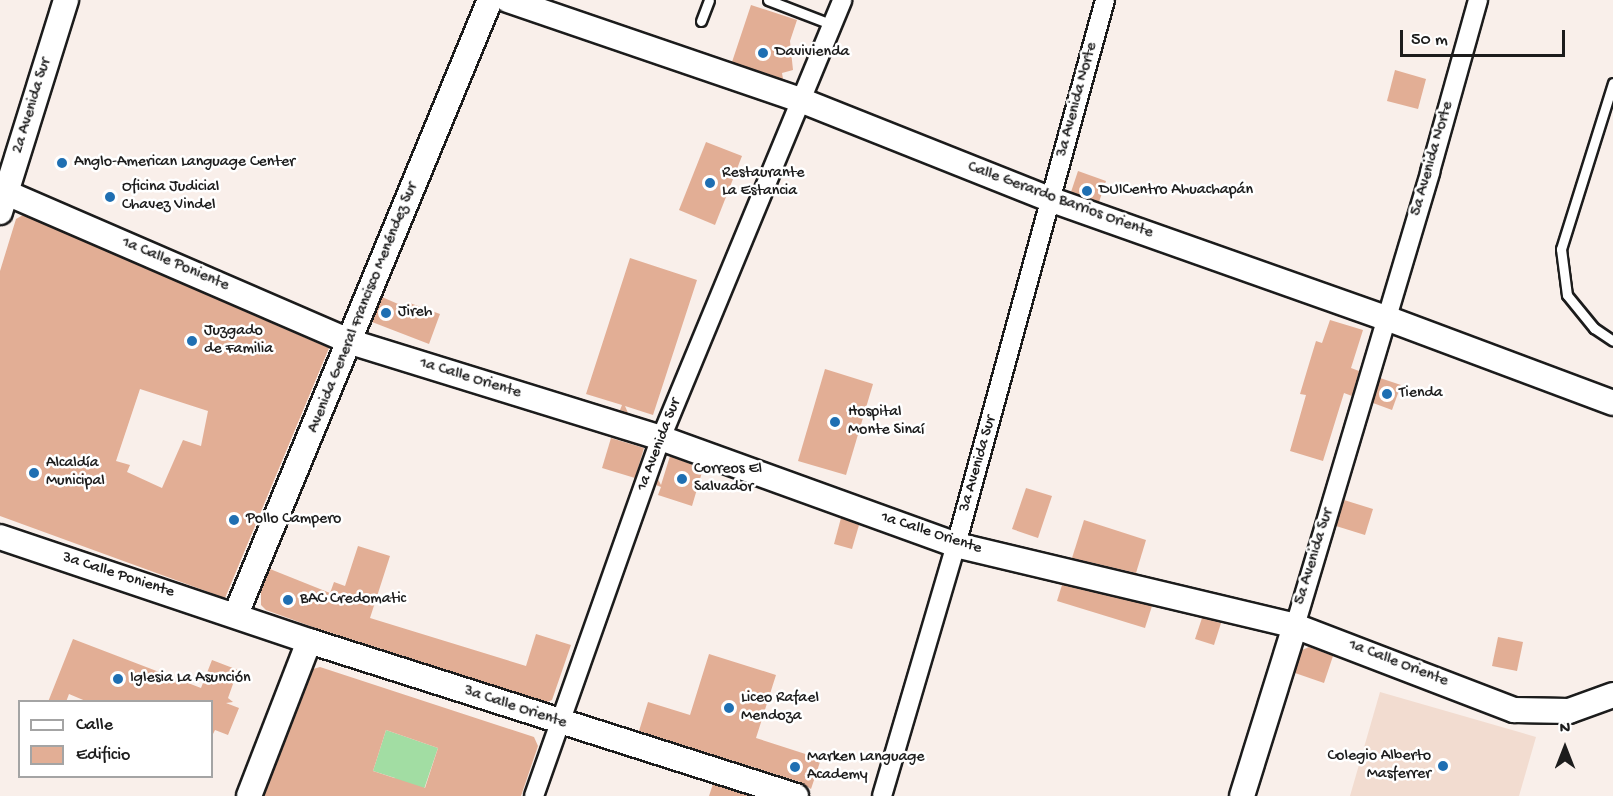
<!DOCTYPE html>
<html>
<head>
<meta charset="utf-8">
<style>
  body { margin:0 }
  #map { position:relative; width:1613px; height:796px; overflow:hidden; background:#f9efea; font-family:"Gochi Hand",sans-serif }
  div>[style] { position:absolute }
  .built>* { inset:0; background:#f2dcd0 }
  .green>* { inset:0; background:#a2dda3 }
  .building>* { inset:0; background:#e2ae95 }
  .roads { filter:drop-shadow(2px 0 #1c1c1c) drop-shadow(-2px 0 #1c1c1c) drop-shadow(0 2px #1c1c1c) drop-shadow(0 -2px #1c1c1c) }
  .lane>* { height:9px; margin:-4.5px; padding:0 4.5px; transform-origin:4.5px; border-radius:4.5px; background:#fff }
  .street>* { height:18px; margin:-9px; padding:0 9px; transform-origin:9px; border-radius:9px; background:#fff }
  .secondary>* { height:24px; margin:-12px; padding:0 12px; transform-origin:12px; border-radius:12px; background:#fff }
  .dots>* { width:16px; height:16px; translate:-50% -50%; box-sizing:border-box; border:3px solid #fff; border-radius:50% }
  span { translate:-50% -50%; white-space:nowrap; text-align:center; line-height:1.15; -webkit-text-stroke:5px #fff; paint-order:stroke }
  .poi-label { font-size:16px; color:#1c1c1c }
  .left { translate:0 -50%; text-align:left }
  .right { translate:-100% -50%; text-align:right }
  .street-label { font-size:16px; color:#1c1c1c }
  .legend { position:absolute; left:18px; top:700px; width:195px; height:78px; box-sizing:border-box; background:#fff; border:2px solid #a4a4a4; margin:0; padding:8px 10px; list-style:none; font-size:18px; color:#1c1c1c }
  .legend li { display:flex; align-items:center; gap:12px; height:30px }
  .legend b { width:30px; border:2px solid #a4a4a4 }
  .north { position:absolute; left:1535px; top:718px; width:60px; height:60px; -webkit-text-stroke:4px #fff; paint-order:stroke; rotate:0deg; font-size:16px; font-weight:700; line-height:24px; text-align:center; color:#1c1c1c }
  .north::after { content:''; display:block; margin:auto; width:21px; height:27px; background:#1c1c1c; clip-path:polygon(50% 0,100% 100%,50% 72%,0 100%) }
  .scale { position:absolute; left:1400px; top:30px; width:165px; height:27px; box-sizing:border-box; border:3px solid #1c1c1c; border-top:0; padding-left:8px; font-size:18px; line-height:21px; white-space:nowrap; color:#1c1c1c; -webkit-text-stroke:4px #fff; paint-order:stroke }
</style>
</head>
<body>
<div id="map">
  <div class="built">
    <i style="clip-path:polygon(1380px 692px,1536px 737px,1519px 796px,1350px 796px)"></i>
  </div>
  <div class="green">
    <i style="clip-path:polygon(386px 730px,438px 748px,422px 795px,393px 785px,395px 778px,373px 771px)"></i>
  </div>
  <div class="building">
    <i style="clip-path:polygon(751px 5px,797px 20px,790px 41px,793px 70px,782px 73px,783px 79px,732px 62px)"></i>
    <i style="clip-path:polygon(1395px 70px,1426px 79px,1418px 109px,1387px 101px)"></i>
    <i style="clip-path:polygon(706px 142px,742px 156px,715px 225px,679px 210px)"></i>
    <i style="clip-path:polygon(1078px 171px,1106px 181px,1099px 202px,1071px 192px)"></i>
    <i style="clip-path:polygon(evenodd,23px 215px,329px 348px,225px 598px,0 516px,0 271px,16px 219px,23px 215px,140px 389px,208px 411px,201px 446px,183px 440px,162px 488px,127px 472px,130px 465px,116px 461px,140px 389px)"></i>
    <i style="clip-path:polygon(630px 258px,697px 280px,653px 415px,625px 406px,628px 413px,620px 410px,622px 405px,586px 394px)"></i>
    <i style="clip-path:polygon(382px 297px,405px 307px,407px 302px,440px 314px,429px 344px,372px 322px)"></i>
    <i style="clip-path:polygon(1330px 320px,1363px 330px,1351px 368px,1359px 371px,1352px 396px,1344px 393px,1323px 461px,1290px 451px,1306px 395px,1300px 394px,1309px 364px,1316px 341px,1322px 343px)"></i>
    <i style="clip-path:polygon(825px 369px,873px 384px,846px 475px,798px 461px)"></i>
    <i style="clip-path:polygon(1380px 378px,1401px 385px,1392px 410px,1373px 403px)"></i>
    <i style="clip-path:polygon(611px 438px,644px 448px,635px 478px,602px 468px)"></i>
    <i style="clip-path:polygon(670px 456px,703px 469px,692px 506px,658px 495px,661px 487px,656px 485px,658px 479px,661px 485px)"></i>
    <i style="clip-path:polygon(1026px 488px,1052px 496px,1038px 538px,1012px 529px)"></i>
    <i style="clip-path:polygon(1344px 500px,1373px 509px,1365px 535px,1336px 526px)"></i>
    <i style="clip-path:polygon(841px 518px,859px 525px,852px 549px,834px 544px)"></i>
    <i style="clip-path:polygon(1084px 520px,1146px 540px,1136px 573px,1072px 558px)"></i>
    <i style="clip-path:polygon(358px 546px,390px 556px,370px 618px,526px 666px,536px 634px,571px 645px,552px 700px,547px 702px,313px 627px,266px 610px,261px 605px,261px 591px,270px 569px,330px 593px,334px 582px,345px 586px)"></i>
    <i style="clip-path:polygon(1062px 585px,1152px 606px,1145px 628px,1057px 601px)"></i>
    <i style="clip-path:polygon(1202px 618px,1221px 623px,1214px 645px,1195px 639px)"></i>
    <i style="clip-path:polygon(1498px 637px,1523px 642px,1517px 671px,1492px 666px)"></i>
    <i style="clip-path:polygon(73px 639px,201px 688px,212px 660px,238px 670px,228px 698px,233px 702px,226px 703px,239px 708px,228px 735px,215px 730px,212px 736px,212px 702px,88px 702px,69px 694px,66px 702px,48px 702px)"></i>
    <i style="clip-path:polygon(1309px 647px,1333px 656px,1324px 683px,1295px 673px,1302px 650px)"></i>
    <i style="clip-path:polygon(709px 654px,776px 675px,756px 738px,821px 759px,811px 789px,800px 782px,639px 731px,648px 702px,690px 715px)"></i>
    <i style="clip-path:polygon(evenodd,320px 667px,534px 737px,538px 746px,521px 796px,264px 796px,313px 669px,320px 667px,386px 730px,438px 748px,425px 788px,373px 771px,386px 730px)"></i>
    <i style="clip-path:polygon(713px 784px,749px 796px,709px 796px)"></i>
  </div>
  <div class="roads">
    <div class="lane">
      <i style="left:768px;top:0;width:70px;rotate:21deg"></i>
      <i style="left:701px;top:21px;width:22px;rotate:-69deg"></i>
      <i style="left:1613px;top:83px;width:174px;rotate:107.4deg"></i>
      <i style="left:1561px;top:249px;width:46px;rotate:82.6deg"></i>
      <i style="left:1567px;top:295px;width:43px;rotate:50.7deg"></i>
      <i style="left:1594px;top:328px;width:23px;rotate:34deg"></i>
    </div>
    <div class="street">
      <i style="left:1295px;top:626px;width:474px;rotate:-73.4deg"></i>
      <i style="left:1430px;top:172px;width:179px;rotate:-74.4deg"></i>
      <i style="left:534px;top:796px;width:380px;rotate:-70.5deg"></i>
      <i style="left:661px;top:438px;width:474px;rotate:-67.5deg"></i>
      <i style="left:882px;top:796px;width:262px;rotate:-73.6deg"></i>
      <i style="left:956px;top:545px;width:565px;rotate:-74.71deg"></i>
    </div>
    <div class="secondary">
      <i style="left:508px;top:0;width:312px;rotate:18.9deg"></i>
      <i style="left:803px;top:101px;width:268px;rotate:21.7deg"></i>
      <i style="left:1052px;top:200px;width:354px;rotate:19.5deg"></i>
      <i style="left:1386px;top:318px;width:242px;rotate:20.5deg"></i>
      <i style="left:0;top:190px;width:382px;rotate:23.4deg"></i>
      <i style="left:351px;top:342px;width:325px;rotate:17.2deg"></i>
      <i style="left:661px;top:438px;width:314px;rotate:19.9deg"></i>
      <i style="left:956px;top:545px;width:349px;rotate:13.4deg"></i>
      <i style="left:1295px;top:626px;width:235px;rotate:21deg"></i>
      <i style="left:1514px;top:710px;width:55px;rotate:1deg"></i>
      <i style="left:1569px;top:711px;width:47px;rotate:-20deg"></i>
      <i style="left:0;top:212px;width:222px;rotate:-72.7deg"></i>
      <i style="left:0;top:537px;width:326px;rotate:18.6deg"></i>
      <i style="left:309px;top:641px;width:511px;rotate:17.65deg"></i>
      <i style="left:236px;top:614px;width:664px;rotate:-67.53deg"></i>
      <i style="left:249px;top:796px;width:166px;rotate:-68.8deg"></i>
      <i style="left:1242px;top:796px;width:178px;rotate:-72.7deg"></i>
    </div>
  </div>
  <div class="dots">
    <i style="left:763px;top:53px;background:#1f6fb2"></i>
    <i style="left:62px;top:163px;background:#1f6fb2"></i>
    <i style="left:710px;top:183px;background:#1f6fb2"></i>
    <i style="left:1087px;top:191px;background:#1f6fb2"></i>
    <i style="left:110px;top:197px;background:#1f6fb2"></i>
    <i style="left:386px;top:313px;background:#1f6fb2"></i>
    <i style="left:192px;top:341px;background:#1f6fb2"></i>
    <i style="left:1387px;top:394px;background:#1f6fb2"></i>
    <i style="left:835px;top:422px;background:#1f6fb2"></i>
    <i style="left:34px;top:473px;background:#1f6fb2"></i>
    <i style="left:682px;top:479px;background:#1f6fb2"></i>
    <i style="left:234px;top:520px;background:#1f6fb2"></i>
    <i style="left:288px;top:600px;background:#1f6fb2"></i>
    <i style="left:118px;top:679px;background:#1f6fb2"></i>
    <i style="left:729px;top:708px;background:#1f6fb2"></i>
    <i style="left:1443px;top:766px;background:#1f6fb2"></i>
    <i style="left:795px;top:767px;background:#1f6fb2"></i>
  </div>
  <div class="poi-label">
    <span class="left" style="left:775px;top:53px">Davivienda</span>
    <span class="left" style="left:74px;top:163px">Anglo-American Language Center</span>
    <span class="left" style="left:722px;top:183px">Restaurante<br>La Estancia</span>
    <span class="left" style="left:122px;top:197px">Oficina Judicial<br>Chavez Vindel</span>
    <span class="left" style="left:1099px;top:191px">DUICentro Ahuachapán</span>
    <span class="left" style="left:398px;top:313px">Jireh</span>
    <span class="left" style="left:204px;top:341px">Juzgado<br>de Familia</span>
    <span class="left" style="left:1399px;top:394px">Tienda</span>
    <span class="left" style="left:848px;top:422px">Hospital<br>Monte Sinaí</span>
    <span class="left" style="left:46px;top:473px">Alcaldía<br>Municipal</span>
    <span class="left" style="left:694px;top:479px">Correos El<br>Salvador</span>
    <span class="left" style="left:246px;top:520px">Pollo Campero</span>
    <span class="left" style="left:300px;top:600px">BAC Credomatic</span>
    <span class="left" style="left:130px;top:679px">Iglesia La Asunción</span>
    <span class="left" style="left:741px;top:708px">Liceo Rafael<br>Mendoza</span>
    <span class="right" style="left:1431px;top:766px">Colegio Alberto<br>Masferrer</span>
    <span class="left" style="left:807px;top:767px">Marken Language<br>Academy</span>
  </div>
  <div class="street-label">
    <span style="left:1078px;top:100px;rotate:-75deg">3a Avenida Norte</span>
    <span style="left:33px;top:106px;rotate:-73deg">2a Avenida Sur</span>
    <span style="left:1433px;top:159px;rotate:-74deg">5a Avenida Norte</span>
    <span style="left:1060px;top:201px;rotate:20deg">Calle Gerardo Barrios Oriente</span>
    <span style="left:175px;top:265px;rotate:23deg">1a Calle Poniente</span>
    <span style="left:364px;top:308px;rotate:-68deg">Avenida General Francisco Menéndez Sur</span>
    <span style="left:470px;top:379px;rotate:17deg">1a Calle Oriente</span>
    <span style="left:660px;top:445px;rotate:-69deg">1a Avenida Sur</span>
    <span style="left:979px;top:464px;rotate:-74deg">3a Avenida Sur</span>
    <span style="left:931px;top:534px;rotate:18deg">1a Calle Oriente</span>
    <span style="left:1315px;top:557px;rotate:-73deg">5a Avenida Sur</span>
    <span style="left:118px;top:576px;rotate:18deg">3a Calle Poniente</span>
    <span style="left:1398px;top:664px;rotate:21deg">1a Calle Oriente</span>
    <span style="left:515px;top:708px;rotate:18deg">3a Calle Oriente</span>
  </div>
  <ul class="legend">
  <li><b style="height:8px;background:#fff"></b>Calle</li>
  <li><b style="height:16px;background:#e2ae95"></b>Edificio</li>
  </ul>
  <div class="north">N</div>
  <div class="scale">50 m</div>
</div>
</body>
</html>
